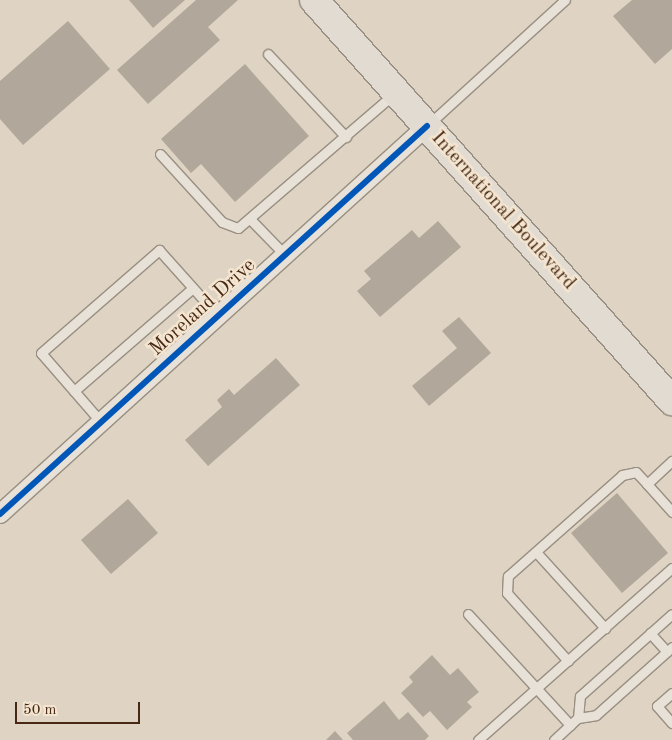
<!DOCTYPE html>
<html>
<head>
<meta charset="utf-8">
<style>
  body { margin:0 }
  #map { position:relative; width:672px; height:740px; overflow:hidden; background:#dfd4c3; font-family:"Old Standard TT",serif }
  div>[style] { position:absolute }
  .building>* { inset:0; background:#b1a79a }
  .roads { filter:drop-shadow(1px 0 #998f82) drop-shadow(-1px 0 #998f82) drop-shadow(0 1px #998f82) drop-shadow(0 -1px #998f82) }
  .service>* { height:9px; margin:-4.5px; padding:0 4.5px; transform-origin:4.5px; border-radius:4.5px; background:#e7e1d7 }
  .minor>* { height:18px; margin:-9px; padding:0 9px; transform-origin:9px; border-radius:9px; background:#e7e1d7 }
  .primary>* { height:28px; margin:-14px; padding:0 14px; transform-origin:14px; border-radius:14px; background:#e2dbd1 }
  .cycleway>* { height:6px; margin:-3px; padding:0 3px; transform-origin:3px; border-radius:3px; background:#0057b8 }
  span { translate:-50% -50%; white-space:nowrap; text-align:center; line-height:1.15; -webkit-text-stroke:5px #f3e5d0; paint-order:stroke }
  .street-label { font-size:20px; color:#482814 }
  .scale { position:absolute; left:15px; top:702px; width:125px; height:22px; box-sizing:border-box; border:2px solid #482814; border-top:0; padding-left:6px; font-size:15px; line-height:18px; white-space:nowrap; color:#482814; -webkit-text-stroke:4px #f3e5d0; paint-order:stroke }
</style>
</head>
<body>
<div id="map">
  <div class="building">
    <i style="clip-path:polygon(129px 0,185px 0,153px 28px)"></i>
    <i style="clip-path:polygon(196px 0,238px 0,208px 27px,220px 40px,148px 104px,117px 70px)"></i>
    <i style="clip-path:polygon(632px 0,672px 0,672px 49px,655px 64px,613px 16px)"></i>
    <i style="clip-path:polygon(68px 21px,110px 69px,23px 145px,0 119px,0 81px)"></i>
    <i style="clip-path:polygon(245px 64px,309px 136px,235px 202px,201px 164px,191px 173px,161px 139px)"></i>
    <i style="clip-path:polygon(438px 221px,461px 247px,380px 317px,357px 291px,371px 279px,364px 271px,412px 230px,419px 238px)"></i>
    <i style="clip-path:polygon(459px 317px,491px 353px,429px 406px,412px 386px,457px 348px,442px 331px)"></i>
    <i style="clip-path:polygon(276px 358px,300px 385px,208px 466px,185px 440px,222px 407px,217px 400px,229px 389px,234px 395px)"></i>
    <i style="clip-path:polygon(617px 493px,668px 553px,622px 593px,571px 533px)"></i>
    <i style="clip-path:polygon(128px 499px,158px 533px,111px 574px,81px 540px)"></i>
    <i style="clip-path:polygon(432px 655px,450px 675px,458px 668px,479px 692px,467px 702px,472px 707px,447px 730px,430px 711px,423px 717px,401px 693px,413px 682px,409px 677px)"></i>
    <i style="clip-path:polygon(384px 701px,399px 720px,408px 712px,429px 736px,425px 740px,353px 740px,347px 733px)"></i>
    <i style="clip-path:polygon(335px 731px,343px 740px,326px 740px)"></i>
  </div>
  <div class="roads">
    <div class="service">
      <i style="left:268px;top:54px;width:114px;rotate:46.8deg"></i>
      <i style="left:429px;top:124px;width:184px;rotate:-42.4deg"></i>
      <i style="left:160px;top:154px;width:92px;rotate:47.6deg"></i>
      <i style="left:222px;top:222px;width:17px;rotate:21deg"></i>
      <i style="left:238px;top:228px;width:207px;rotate:-40.7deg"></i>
      <i style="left:251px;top:220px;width:49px;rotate:45.8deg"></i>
      <i style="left:74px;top:391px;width:157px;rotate:-40.9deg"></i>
      <i style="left:101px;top:422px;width:91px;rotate:-131deg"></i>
      <i style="left:41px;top:353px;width:157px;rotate:-41.1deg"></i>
      <i style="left:159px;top:250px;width:89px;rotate:48.2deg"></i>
      <i style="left:647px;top:484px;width:38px;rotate:48deg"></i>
      <i style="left:536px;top:552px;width:103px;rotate:47.8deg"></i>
      <i style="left:468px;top:614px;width:151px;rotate:47.4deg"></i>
      <i style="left:650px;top:633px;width:25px;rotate:48deg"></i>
      <i style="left:568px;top:661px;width:91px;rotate:-131.9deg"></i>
      <i style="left:507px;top:593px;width:17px;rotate:-87deg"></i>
      <i style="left:508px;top:576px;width:152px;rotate:-41.5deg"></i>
      <i style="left:622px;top:475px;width:14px;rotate:-12deg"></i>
      <i style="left:636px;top:472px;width:16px;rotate:47deg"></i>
      <i style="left:647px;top:484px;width:34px;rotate:-43deg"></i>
      <i style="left:672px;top:693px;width:20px;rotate:139deg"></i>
      <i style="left:657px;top:706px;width:23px;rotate:49deg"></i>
      <i style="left:578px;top:718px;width:22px;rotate:-85deg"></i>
      <i style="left:580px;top:696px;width:123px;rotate:-41.7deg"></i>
      <i style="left:478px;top:740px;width:259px;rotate:-41.6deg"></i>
      <i style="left:554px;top:740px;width:33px;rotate:-43deg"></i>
      <i style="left:578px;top:718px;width:18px;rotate:-9deg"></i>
      <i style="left:596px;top:715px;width:102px;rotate:-41.8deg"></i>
    </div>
    <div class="minor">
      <i style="left:0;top:514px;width:577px;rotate:-42.26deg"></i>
    </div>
    <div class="primary">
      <i style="left:314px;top:0;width:538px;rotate:48.24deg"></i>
    </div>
  </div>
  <div class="cycleway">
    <i style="left:0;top:514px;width:577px;rotate:-42.26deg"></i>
  </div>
  <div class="street-label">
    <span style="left:503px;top:211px;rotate:48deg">International Boulevard</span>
    <span style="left:203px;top:308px;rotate:-42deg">Moreland Drive</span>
  </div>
  <div class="scale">50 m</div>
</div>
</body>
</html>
